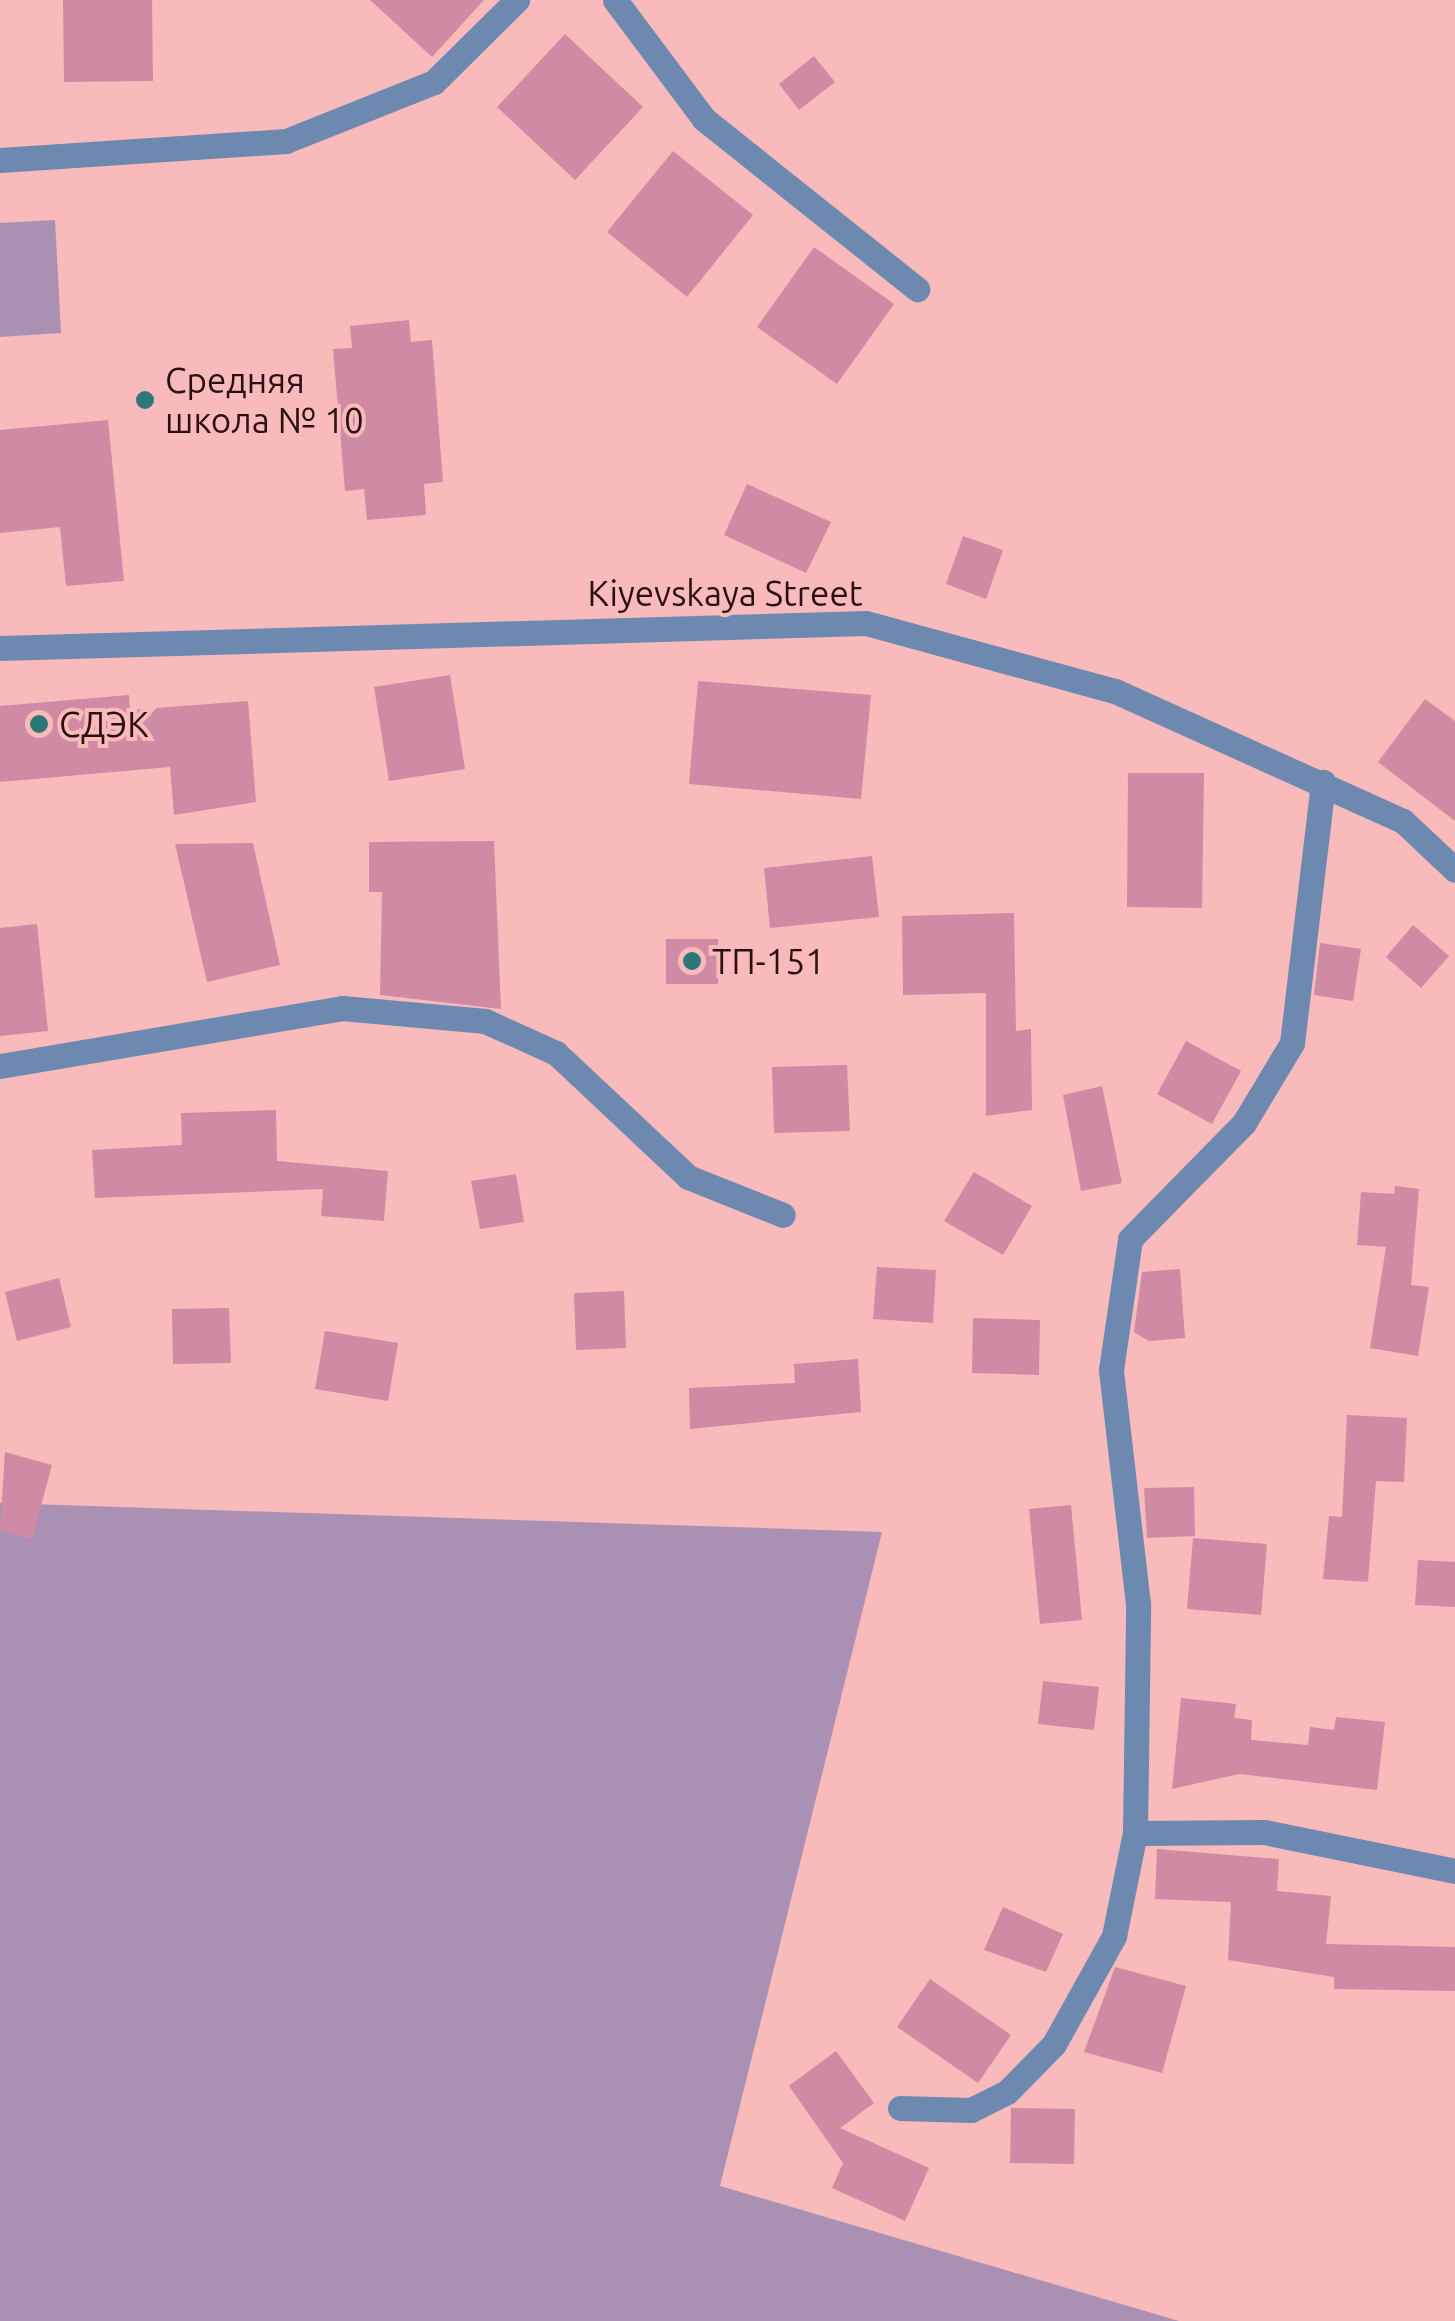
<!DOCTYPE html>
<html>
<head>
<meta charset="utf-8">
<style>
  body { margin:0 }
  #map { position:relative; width:1455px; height:2321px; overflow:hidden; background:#f9babc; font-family:Ubuntu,sans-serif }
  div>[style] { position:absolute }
  .green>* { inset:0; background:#aa91b3 }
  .building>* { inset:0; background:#cf8ba3 }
  .street>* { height:25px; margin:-12.5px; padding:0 12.5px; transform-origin:12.5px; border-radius:12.5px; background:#6d89af }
  .dots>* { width:28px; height:28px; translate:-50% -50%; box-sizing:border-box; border:5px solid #f9babc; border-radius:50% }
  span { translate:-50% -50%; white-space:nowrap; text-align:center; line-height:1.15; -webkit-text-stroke:8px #f9babc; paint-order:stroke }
  .poi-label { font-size:35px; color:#2b1012 }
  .left { translate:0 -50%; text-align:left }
  .street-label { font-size:35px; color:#2b1012 }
</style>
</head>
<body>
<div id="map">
  <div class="green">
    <i style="clip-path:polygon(55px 220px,61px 333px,0 337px,0 223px)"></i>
    <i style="clip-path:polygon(0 1503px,882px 1532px,720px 2186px,1179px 2321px,0 2321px)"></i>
  </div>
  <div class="building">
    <i style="clip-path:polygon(63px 0,152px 0,153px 81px,64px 82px)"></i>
    <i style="clip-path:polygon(370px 0,484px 0,432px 57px)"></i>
    <i style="clip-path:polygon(565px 34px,643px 107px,575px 180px,497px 107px)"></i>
    <i style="clip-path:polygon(814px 56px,835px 82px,799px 110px,779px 84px)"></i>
    <i style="clip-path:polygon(673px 151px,753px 215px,687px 297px,607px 232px)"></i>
    <i style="clip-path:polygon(814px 247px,894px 304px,837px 384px,757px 327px)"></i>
    <i style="clip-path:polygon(409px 320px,411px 342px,432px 340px,443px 482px,424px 484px,426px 515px,367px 520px,364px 489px,345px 491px,333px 349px,352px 348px,350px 326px)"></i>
    <i style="clip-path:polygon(108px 420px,124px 581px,66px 586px,60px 527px,0 533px,0 430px)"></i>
    <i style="clip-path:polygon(747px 484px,831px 522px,806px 573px,724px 535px)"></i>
    <i style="clip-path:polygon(963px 536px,1003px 550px,986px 599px,946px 584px)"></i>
    <i style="clip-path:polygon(450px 675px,465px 769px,389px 781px,374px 687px)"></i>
    <i style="clip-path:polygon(698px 681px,871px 695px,861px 799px,689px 784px)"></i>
    <i style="clip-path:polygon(129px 695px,130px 710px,248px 701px,256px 802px,174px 815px,170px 767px,0 782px,0 706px)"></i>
    <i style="clip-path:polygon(1425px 699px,1455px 721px,1455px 821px,1378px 762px)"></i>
    <i style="clip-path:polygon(1128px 773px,1204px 773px,1202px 908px,1127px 907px)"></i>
    <i style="clip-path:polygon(494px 841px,501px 1009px,380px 995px,382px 892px,369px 892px,369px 842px)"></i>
    <i style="clip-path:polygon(253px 843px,280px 965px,207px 982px,175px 844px)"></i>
    <i style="clip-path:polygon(872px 856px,879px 917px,770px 928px,764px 868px)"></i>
    <i style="clip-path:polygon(1014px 913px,1016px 1031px,1031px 1029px,1032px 1110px,986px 1116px,986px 993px,903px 995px,902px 916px)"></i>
    <i style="clip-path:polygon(37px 924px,48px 1031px,0 1036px,0 928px)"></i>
    <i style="clip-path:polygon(1413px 925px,1449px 956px,1421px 988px,1386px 957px)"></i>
    <i style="clip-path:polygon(666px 939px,718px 939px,718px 984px,666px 984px)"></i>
    <i style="clip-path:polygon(1320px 943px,1361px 949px,1353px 1001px,1314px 995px)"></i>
    <i style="clip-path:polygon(1186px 1041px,1241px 1071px,1212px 1124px,1157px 1094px)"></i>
    <i style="clip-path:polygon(847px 1065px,850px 1131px,774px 1133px,772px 1067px)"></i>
    <i style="clip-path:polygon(1102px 1086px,1122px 1183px,1081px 1191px,1063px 1095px)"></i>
    <i style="clip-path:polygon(276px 1110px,277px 1161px,388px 1171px,384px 1221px,321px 1216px,323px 1189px,95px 1198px,92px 1150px,182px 1145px,181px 1113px)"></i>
    <i style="clip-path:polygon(974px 1172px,1032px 1206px,1003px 1255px,944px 1221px)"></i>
    <i style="clip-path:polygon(516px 1174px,524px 1222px,480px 1229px,471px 1181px)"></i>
    <i style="clip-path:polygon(1395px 1186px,1419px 1189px,1411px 1285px,1429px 1287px,1418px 1356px,1370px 1348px,1386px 1247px,1357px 1245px,1361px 1192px,1394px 1194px)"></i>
    <i style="clip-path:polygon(877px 1267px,936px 1270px,933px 1323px,873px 1319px)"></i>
    <i style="clip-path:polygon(1180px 1269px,1185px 1338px,1149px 1341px,1134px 1332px,1142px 1272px)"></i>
    <i style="clip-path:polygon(59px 1278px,71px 1327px,17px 1341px,5px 1292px)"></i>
    <i style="clip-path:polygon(624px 1291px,626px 1348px,576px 1350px,574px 1293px)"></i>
    <i style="clip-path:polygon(229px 1308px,231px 1363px,173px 1364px,172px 1309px)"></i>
    <i style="clip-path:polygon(973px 1318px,1040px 1320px,1039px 1375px,972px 1373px)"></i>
    <i style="clip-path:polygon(325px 1331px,398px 1343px,388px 1401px,315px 1389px)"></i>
    <i style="clip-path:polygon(858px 1359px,861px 1412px,690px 1429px,689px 1388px,795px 1383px,794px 1364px)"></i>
    <i style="clip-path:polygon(1347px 1415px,1407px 1418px,1404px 1482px,1376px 1481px,1368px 1582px,1323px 1579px,1329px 1516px,1342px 1517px)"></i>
    <i style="clip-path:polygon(5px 1452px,52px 1465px,32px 1539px,0 1530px)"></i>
    <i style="clip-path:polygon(1194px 1487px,1195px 1536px,1147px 1538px,1144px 1488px)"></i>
    <i style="clip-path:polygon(1071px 1505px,1082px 1620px,1040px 1624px,1029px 1509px)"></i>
    <i style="clip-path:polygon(1193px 1538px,1267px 1544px,1261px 1615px,1187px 1609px)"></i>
    <i style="clip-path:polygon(1418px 1560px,1455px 1562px,1455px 1607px,1415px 1605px)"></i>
    <i style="clip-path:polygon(1043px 1681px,1099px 1687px,1094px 1730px,1038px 1724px)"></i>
    <i style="clip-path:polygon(1181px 1698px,1236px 1704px,1234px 1718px,1252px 1720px,1251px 1740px,1308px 1745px,1310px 1727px,1334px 1730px,1336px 1717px,1385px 1722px,1377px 1790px,1239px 1774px,1172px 1789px)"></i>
    <i style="clip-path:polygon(1157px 1849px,1279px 1859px,1277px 1891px,1331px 1896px,1326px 1944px,1455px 1947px,1455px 1991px,1334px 1989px,1334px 1977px,1228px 1960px,1231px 1902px,1155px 1899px)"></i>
    <i style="clip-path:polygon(1003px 1907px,1063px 1934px,1046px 1972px,984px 1950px)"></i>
    <i style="clip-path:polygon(1115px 1967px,1186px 1986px,1162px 2073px,1084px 2052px)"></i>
    <i style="clip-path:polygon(930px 1979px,1011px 2035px,978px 2083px,897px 2027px)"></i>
    <i style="clip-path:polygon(836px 2051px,874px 2103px,840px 2128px,929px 2168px,905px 2221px,832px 2188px,843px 2163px,789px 2086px)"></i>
    <i style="clip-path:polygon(1011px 2108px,1075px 2109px,1074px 2164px,1010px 2163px)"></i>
  </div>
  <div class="street">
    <i style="left:615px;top:0;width:149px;rotate:53.2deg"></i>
    <i style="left:704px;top:119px;width:273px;rotate:38.6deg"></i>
    <i style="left:0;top:160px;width:287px;rotate:-3.8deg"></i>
    <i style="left:286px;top:141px;width:159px;rotate:-21.7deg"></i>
    <i style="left:434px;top:82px;width:117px;rotate:-44.7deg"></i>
    <i style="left:0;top:648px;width:866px;rotate:-1.65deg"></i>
    <i style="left:866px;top:623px;width:258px;rotate:15.3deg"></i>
    <i style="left:1115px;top:691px;width:316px;rotate:24.3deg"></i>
    <i style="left:1403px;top:821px;width:71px;rotate:43.3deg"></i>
    <i style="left:0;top:1066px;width:347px;rotate:-9.6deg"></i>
    <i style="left:342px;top:1008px;width:144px;rotate:5.2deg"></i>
    <i style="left:485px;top:1021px;width:78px;rotate:24.3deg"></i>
    <i style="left:556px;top:1053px;width:181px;rotate:43.2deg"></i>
    <i style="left:688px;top:1177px;width:102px;rotate:21.8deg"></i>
    <i style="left:1135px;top:1833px;width:129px;rotate:-0.4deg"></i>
    <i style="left:1264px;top:1832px;width:195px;rotate:11.5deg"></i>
    <i style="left:900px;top:2108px;width:71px;rotate:1.6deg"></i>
    <i style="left:971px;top:2110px;width:40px;rotate:-26.6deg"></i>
    <i style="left:1007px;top:2092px;width:67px;rotate:-45.6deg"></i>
    <i style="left:1054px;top:2044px;width:124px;rotate:-60.9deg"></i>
    <i style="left:1114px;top:1936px;width:105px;rotate:-78.5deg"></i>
    <i style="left:1135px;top:1833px;width:229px;rotate:-89.2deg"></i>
    <i style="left:1138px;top:1604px;width:236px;rotate:-96.6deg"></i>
    <i style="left:1111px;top:1370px;width:132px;rotate:-81.7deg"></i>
    <i style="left:1130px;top:1239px;width:163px;rotate:-45.5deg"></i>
    <i style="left:1244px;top:1123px;width:93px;rotate:-59deg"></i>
    <i style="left:1292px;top:1043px;width:263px;rotate:-83.2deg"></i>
  </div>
  <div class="dots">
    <i style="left:145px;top:400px;background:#2d7778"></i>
    <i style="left:39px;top:724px;background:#2d7778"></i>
    <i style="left:692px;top:961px;background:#2d7778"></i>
  </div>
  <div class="poi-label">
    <span class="left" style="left:165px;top:400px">Средняя<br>школа № 10</span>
    <span class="left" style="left:59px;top:724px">СДЭК</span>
    <span class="left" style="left:712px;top:961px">ТП-151</span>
  </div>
  <div class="street-label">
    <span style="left:725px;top:593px">Kiyevskaya Street</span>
  </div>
</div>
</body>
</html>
